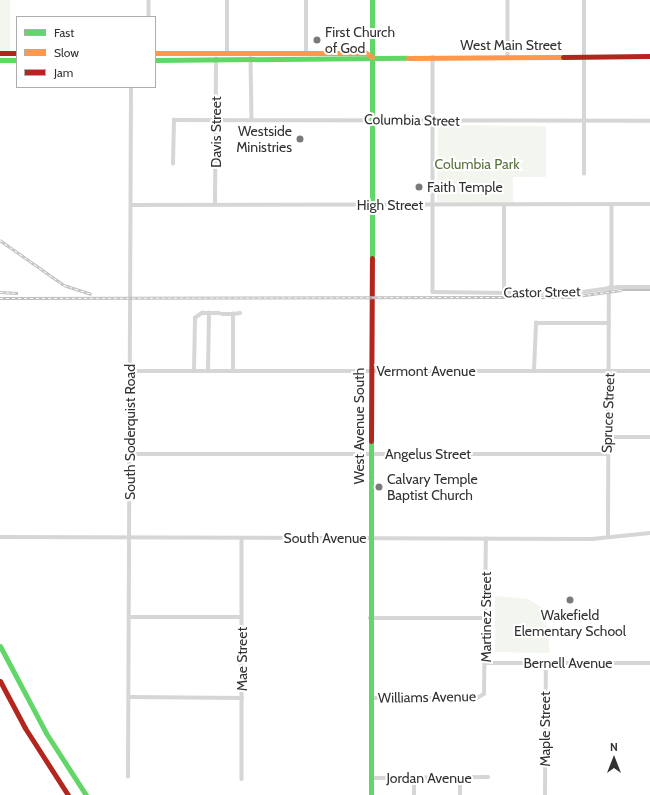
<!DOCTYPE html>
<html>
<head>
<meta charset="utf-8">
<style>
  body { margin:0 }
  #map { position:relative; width:650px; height:795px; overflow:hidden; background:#fff; font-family:Cabin,sans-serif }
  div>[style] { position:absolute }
  .green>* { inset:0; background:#f3f6ee }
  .street>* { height:3.5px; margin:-1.75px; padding:0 1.75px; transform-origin:1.75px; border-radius:1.75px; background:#d6d6d6 }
  .fast>* { height:5px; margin:-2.5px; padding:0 2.5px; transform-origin:2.5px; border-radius:2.5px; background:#63d668 }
  .slow>* { height:5px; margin:-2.5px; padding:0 2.5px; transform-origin:2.5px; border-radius:2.5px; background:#ff974d }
  .jam>* { height:5px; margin:-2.5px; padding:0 2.5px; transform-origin:2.5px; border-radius:2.5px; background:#b3261e }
  .rail>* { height:2.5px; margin-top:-1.25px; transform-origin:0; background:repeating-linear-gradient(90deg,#fff 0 3px,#bebebe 0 6px); box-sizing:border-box; border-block:1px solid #bebebe }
  .dots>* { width:11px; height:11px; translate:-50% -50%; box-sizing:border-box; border:2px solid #fff; border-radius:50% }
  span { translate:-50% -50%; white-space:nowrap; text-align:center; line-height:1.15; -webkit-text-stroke:4px #fff; paint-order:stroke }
  .poi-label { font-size:14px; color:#323232 }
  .left { translate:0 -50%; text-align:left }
  .right { translate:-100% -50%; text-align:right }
  .street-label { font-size:14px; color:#323232 }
  .park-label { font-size:14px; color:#58723b }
  .legend { position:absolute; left:16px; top:16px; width:140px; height:72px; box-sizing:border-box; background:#fff; border:1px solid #adadad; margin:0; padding:5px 7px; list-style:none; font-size:12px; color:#323232 }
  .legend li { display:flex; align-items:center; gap:8px; height:20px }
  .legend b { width:20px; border:1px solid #adadad }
  .north { position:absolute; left:594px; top:739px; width:40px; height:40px; -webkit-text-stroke:3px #fff; paint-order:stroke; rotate:0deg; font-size:11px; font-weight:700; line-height:16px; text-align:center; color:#323232 }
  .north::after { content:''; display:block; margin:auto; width:14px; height:18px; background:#323232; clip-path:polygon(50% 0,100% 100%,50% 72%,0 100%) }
</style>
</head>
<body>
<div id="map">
  <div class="green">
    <i style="clip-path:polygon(0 0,10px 0,10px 51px,0 51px)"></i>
    <i style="clip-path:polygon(438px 125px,546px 126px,546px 177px,513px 177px,513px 203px,437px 202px)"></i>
    <i style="clip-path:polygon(495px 596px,528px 599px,541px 607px,546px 617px,550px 653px,495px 652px)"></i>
  </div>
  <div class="street">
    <i style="left:149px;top:0;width:17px;rotate:90deg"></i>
    <i style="left:508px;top:0;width:56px;rotate:90deg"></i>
    <i style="left:227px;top:52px;width:52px;rotate:-90deg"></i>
    <i style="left:306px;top:53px;width:53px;rotate:-90deg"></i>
    <i style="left:433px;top:57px;width:235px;rotate:90deg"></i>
    <i style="left:433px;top:292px;width:135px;rotate:0.8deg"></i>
    <i style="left:568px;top:294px;width:50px;rotate:-8deg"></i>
    <i style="left:618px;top:287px;width:32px"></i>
    <i style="left:251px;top:58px;width:62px;rotate:89.1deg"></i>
    <i style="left:173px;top:164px;width:44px;rotate:-88.7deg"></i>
    <i style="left:174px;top:120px;width:476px;rotate:0.1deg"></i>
    <i style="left:584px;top:174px;width:174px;rotate:-90deg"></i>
    <i style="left:131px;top:205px;width:519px;rotate:-0.11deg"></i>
    <i style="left:215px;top:205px;width:146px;rotate:-89.6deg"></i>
    <i style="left:612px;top:205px;width:83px;rotate:90deg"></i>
    <i style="left:504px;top:293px;width:88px;rotate:-90deg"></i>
    <i style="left:222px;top:314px;width:11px"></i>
    <i style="left:130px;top:371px;width:520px"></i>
    <i style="left:194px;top:371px;width:53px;rotate:-88.9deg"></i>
    <i style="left:195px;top:318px;width:9px;rotate:-36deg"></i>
    <i style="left:202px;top:313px;width:17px"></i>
    <i style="left:208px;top:371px;width:58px;rotate:-89deg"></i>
    <i style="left:233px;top:371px;width:57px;rotate:-90deg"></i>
    <i style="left:233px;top:314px;width:7px;rotate:-8deg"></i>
    <i style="left:534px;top:371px;width:48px;rotate:-87.6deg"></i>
    <i style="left:536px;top:323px;width:73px"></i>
    <i style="left:609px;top:437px;width:41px"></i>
    <i style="left:130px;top:454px;width:477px"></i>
    <i style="left:0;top:537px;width:592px;rotate:0.19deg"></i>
    <i style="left:592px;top:539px;width:58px;rotate:-5.9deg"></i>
    <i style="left:608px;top:537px;width:249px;rotate:-89.8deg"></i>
    <i style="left:242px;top:538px;width:241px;rotate:90deg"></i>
    <i style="left:129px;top:617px;width:112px"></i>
    <i style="left:370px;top:618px;width:116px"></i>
    <i style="left:486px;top:663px;width:164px"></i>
    <i style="left:129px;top:697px;width:113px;rotate:0.5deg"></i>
    <i style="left:371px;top:698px;width:106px"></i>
    <i style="left:477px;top:698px;width:8px;rotate:-30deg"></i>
    <i style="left:484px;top:694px;width:155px;rotate:-89.3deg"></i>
    <i style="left:128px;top:777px;width:690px;rotate:-89.75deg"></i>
    <i style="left:371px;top:778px;width:117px;rotate:-0.5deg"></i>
    <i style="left:414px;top:795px;width:17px;rotate:-90deg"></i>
    <i style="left:460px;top:795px;width:17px;rotate:-90deg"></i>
    <i style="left:545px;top:795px;width:132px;rotate:-89.6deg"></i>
  </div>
  <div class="fast">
    <i style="left:0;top:60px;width:17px"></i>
    <i style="left:155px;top:60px;width:253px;rotate:-0.5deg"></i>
    <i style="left:372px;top:258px;width:258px;rotate:-90deg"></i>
    <i style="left:0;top:646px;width:98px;rotate:62.1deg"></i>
    <i style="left:46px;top:733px;width:74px;rotate:57.2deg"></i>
    <i style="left:371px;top:795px;width:354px;rotate:-90deg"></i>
  </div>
  <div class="slow">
    <i style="left:155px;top:53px;width:211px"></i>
    <i style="left:366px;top:53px;width:7px;rotate:34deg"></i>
    <i style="left:408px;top:58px;width:155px;rotate:-0.4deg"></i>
  </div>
  <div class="jam">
    <i style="left:0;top:53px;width:17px"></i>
    <i style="left:563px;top:57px;width:87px;rotate:-0.7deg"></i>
    <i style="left:371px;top:441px;width:183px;rotate:-89.7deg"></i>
    <i style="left:0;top:681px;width:53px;rotate:62deg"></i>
    <i style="left:25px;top:728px;width:80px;rotate:57.3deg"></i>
  </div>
  <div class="rail">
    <i style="left:0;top:240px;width:78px;rotate:35.1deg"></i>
    <i style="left:64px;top:285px;width:29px;rotate:18deg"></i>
    <i style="left:0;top:292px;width:18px;rotate:3deg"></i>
    <i style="left:0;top:298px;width:570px;rotate:-0.1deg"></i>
    <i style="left:570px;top:297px;width:52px;rotate:-7.7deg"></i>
    <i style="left:622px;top:290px;width:28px"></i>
  </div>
  <div class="dots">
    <i style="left:317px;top:40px;background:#7a7a7a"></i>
    <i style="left:300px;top:139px;background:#7a7a7a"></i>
    <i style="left:419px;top:187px;background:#7a7a7a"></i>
    <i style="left:379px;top:487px;background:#7a7a7a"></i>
    <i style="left:570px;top:600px;background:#7a7a7a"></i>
  </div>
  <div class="poi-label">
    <span class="left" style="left:325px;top:40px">First Church<br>of God</span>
    <span class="right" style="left:292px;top:139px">Westside<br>Ministries</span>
    <span class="left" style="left:427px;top:187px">Faith Temple</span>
    <span class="left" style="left:387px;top:487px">Calvary Temple<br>Baptist Church</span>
    <span style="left:570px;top:623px">Wakefield<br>Elementary School</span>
  </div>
  <div class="street-label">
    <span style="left:511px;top:45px">West Main Street</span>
    <span style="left:412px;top:120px;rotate:1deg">Columbia Street</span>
    <span style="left:216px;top:132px;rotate:-90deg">Davis Street</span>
    <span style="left:390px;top:205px">High Street</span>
    <span style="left:542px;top:292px;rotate:-1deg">Castor Street</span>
    <span style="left:426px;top:371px">Vermont Avenue</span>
    <span style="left:608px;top:413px;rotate:-88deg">Spruce Street</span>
    <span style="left:359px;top:426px;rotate:-90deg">West Avenue South</span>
    <span style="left:130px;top:432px;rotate:-90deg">South Soderquist Road</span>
    <span style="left:428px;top:454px">Angelus Street</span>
    <span style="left:325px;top:538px">South Avenue</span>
    <span style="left:486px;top:617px;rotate:-90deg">Martinez Street</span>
    <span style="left:242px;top:659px;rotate:-90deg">Mae Street</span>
    <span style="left:568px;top:663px">Bernell Avenue</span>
    <span style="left:427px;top:697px;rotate:-1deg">Williams Avenue</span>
    <span style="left:545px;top:729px;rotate:-90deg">Maple Street</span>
    <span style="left:429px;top:778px">Jordan Avenue</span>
  </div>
  <div class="park-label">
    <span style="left:477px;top:164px">Columbia Park</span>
  </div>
  <ul class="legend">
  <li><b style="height:5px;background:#63d668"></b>Fast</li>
  <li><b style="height:5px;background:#ff974d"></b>Slow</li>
  <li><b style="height:5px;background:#b3261e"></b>Jam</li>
  </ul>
  <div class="north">N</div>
</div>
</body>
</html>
